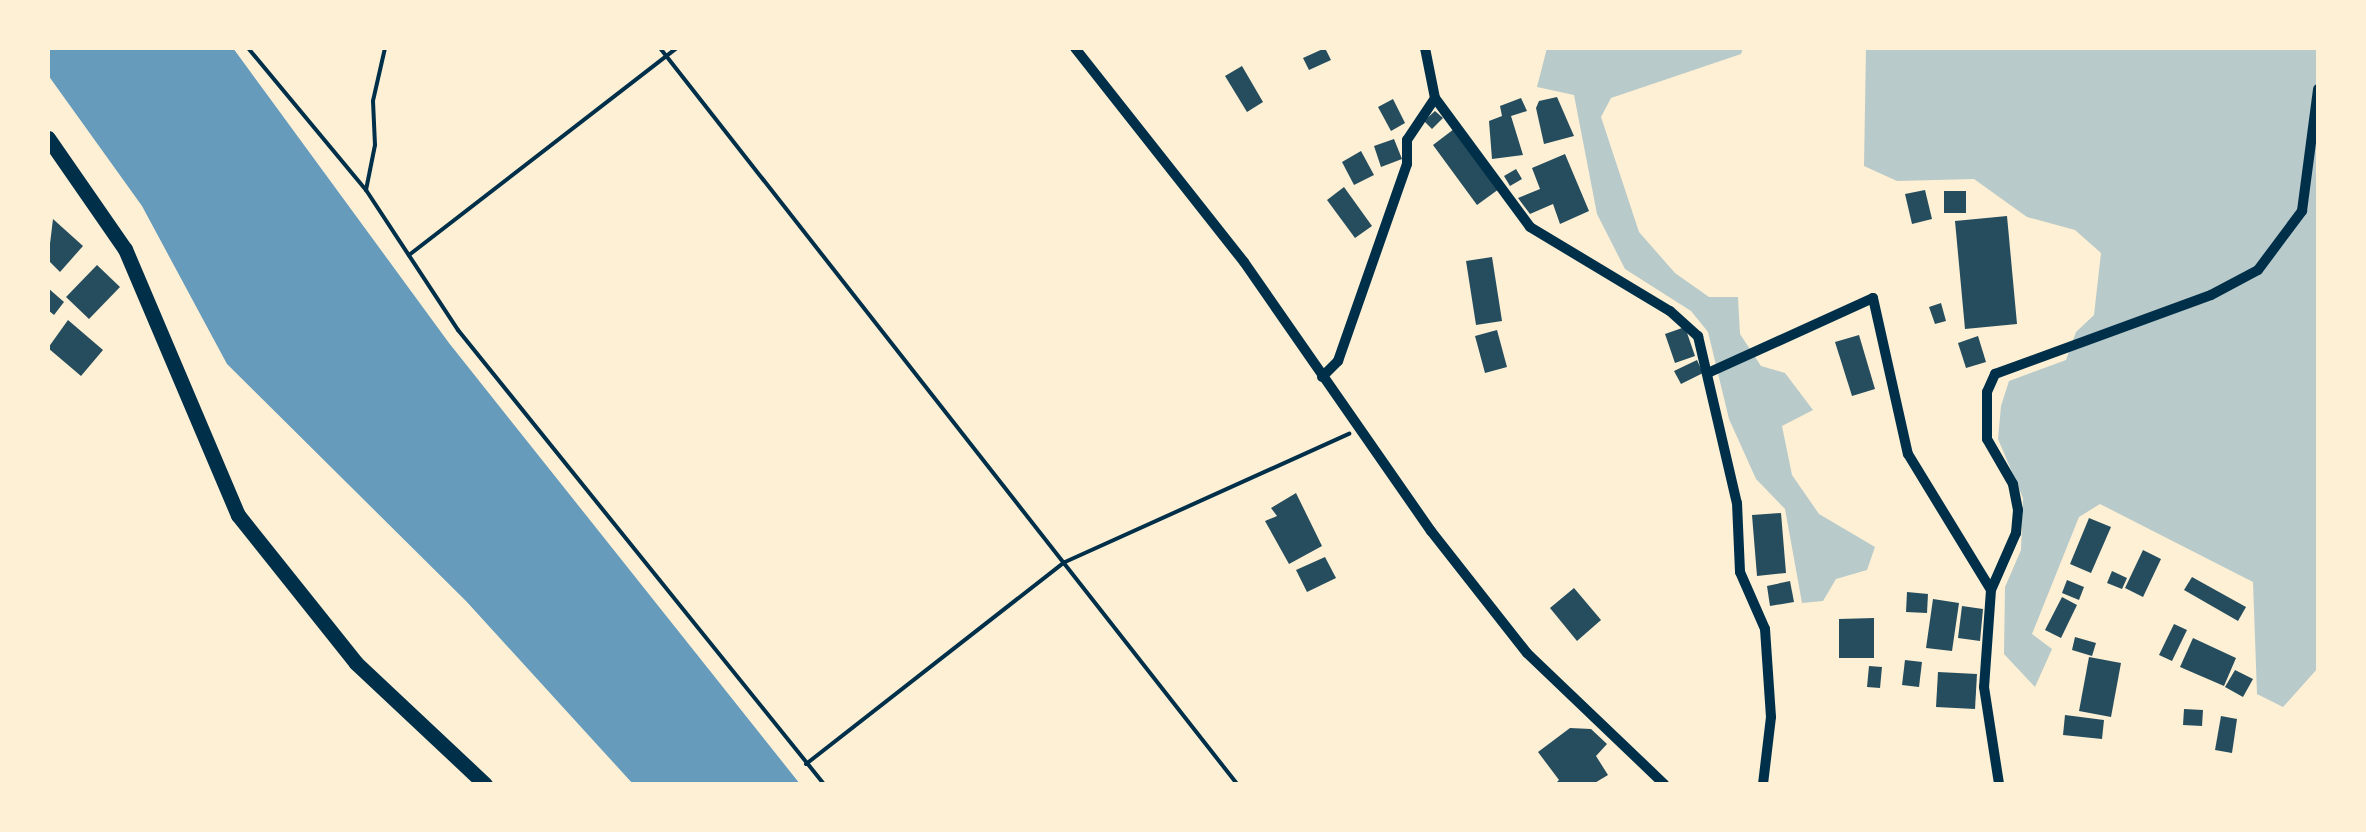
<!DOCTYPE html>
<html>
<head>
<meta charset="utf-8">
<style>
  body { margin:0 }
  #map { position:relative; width:2366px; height:832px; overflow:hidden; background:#fdf0d5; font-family:"Space Grotesk",sans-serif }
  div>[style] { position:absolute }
  .green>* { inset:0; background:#b9caca }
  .water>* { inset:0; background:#669bbc }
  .building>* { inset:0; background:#264d5e }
  .path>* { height:4px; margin:-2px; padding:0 2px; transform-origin:2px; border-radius:2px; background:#003049 }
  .minor>* { height:10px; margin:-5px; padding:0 5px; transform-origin:5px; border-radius:5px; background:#003049 }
  .primary>* { height:15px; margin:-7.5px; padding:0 7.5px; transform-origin:7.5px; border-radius:7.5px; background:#003049 }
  span { translate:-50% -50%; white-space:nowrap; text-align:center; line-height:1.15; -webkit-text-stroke:10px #fdf0d5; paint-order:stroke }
  .frame { position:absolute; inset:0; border:50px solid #fdf0d5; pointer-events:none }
</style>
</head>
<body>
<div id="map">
  <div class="green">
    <i style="clip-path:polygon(1547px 48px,1743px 48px,1741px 54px,1611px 98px,1601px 117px,1639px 232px,1675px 273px,1709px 297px,1738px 297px,1740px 334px,1761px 366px,1785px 373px,1813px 410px,1782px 426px,1792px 475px,1819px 514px,1875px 547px,1867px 570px,1836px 579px,1823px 601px,1802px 603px,1785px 509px,1756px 479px,1729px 419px,1708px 332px,1691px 311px,1625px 269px,1597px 214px,1574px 95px,1537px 87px)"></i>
    <i style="clip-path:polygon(1866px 48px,2318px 48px,2318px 668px,2283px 707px,2257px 694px,2253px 582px,2100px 504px,2079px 517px,2032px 634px,2052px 649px,2035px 687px,2004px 654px,2005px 587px,2021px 550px,2023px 498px,1998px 439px,2001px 406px,2009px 381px,2066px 360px,2076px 332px,2094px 315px,2101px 253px,2075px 230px,2027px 217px,1974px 179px,1897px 181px,1864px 166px)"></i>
  </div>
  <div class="water">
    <i style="clip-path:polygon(48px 48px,233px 48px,449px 343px,800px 784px,633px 784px,466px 601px,227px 364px,142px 206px,48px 75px)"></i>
  </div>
  <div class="building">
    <i style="clip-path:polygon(1325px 48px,1331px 60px,1309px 70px,1303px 58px)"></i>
    <i style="clip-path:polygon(1242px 66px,1263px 102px,1247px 112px,1225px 76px)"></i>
    <i style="clip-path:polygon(1557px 97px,1574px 136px,1544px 144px,1536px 108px,1539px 101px)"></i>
    <i style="clip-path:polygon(1521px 98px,1527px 111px,1511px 116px,1523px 155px,1492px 159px,1489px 121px,1502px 116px,1500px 106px)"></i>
    <i style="clip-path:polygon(1393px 99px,1405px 123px,1391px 131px,1378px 107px)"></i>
    <i style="clip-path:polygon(1435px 111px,1443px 118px,1432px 129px,1424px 121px)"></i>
    <i style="clip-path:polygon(1454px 129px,1499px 189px,1477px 205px,1433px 145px)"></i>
    <i style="clip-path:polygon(1394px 139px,1402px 159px,1381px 167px,1374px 146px)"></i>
    <i style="clip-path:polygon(1361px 151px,1374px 175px,1354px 185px,1342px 162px)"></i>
    <i style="clip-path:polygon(1565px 154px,1589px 211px,1560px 224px,1553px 204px,1530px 214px,1518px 198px,1540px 189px,1532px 168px)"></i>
    <i style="clip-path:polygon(1516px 169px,1522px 179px,1510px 186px,1504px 176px)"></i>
    <i style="clip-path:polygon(1344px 187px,1372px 226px,1355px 238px,1327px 200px)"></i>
    <i style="clip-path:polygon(1925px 190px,1932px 219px,1912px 224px,1905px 194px)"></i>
    <i style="clip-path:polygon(1944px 191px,1966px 191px,1966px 213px,1944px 213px)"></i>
    <i style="clip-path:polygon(2007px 216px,2017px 324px,1965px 329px,1955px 221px)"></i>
    <i style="clip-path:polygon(53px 219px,83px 246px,60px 272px,48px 260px)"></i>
    <i style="clip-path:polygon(1492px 257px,1502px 321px,1476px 325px,1466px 261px)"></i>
    <i style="clip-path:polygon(97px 265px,120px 287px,89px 319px,66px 297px)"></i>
    <i style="clip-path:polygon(48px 288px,64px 302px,54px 315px,48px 310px)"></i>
    <i style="clip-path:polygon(1941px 303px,1946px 321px,1935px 324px,1929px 307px)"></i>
    <i style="clip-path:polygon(68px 320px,103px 350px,81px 376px,48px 348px)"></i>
    <i style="clip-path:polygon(1685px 327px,1695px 356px,1675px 363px,1665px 334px)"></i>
    <i style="clip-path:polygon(1497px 330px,1507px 367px,1485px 373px,1475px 336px)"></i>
    <i style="clip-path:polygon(1859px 335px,1875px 389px,1852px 396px,1835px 342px)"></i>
    <i style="clip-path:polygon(1978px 336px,1986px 362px,1966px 368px,1958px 343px)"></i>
    <i style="clip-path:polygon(1697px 360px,1703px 373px,1681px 384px,1674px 371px)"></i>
    <i style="clip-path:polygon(1296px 493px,1322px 546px,1289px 564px,1265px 521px,1277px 516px,1271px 508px)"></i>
    <i style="clip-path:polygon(1781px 513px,1786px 573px,1757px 576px,1752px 515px)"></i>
    <i style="clip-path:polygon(2089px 518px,2111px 527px,2091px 573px,2070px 564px)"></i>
    <i style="clip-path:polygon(2143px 550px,2161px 559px,2143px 597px,2125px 588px)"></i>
    <i style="clip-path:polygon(1325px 557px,1336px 578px,1307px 592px,1296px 570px)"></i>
    <i style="clip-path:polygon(2112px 571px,2127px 578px,2122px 589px,2107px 583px)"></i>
    <i style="clip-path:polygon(2192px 577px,2246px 607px,2238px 621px,2184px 590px)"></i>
    <i style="clip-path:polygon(2067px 580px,2084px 587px,2079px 600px,2062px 593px)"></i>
    <i style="clip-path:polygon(1790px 581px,1794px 602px,1770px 606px,1767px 586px)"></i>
    <i style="clip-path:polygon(1574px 588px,1601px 620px,1577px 641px,1550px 608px)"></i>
    <i style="clip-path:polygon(1907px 592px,1928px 594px,1927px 613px,1906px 612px)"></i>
    <i style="clip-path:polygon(2062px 597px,2077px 605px,2061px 638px,2045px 630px)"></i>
    <i style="clip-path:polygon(1933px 599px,1959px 603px,1952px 651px,1926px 648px)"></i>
    <i style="clip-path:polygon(1962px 606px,1983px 609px,1980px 641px,1958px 638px)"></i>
    <i style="clip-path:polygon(1874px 618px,1874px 658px,1839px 658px,1839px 619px)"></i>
    <i style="clip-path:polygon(2174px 624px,2187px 630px,2172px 661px,2159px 655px)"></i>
    <i style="clip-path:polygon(2075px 637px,2096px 643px,2092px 656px,2072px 650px)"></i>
    <i style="clip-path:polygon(2193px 638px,2236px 658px,2224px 686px,2180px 667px)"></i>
    <i style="clip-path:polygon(2089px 657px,2121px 663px,2111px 717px,2079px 711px)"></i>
    <i style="clip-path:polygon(1905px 660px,1922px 662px,1919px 687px,1902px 685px)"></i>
    <i style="clip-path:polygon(1869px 666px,1882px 667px,1880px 688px,1867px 687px)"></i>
    <i style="clip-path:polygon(2235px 670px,2253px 679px,2243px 697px,2225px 687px)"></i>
    <i style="clip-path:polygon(1938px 672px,1977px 674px,1975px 709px,1936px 707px)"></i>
    <i style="clip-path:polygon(2184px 709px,2203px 710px,2202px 726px,2183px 725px)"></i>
    <i style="clip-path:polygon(2065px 715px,2104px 720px,2102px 739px,2063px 735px)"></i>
    <i style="clip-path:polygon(2221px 716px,2237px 719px,2232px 753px,2215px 750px)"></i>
    <i style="clip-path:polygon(1570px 728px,1591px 729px,1607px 744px,1596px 756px,1608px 775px,1593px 784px,1555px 784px,1559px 780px,1538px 752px)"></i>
  </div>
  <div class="path">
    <i style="left:248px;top:48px;width:185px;rotate:50.3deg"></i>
    <i style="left:385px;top:48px;width:54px;rotate:102.8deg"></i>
    <i style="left:373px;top:101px;width:44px;rotate:87.4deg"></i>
    <i style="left:375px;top:145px;width:46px;rotate:101.3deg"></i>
    <i style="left:366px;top:190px;width:168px;rotate:56.7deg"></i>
    <i style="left:458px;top:330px;width:583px;rotate:51.13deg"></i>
    <i style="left:660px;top:48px;width:935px;rotate:51.9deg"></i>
    <i style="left:409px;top:255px;width:339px;rotate:-37.7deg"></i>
    <i style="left:806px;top:764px;width:328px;rotate:-38deg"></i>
    <i style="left:1065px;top:562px;width:312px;rotate:-24.3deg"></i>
  </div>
  <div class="minor">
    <i style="left:1075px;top:48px;width:273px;rotate:51.7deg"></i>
    <i style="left:1244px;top:262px;width:328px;rotate:55.2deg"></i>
    <i style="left:1431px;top:531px;width:155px;rotate:51.8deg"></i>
    <i style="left:1527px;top:653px;width:190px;rotate:43.7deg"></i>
    <i style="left:1425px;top:48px;width:51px;rotate:78.7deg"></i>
    <i style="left:1435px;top:98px;width:160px;rotate:53.6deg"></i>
    <i style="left:1530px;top:227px;width:163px;rotate:31deg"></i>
    <i style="left:1670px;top:311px;width:38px;rotate:42deg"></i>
    <i style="left:1698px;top:336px;width:171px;rotate:76.9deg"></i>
    <i style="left:1737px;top:503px;width:69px;rotate:87.5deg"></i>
    <i style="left:1740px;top:572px;width:62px;rotate:66.3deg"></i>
    <i style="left:1765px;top:629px;width:88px;rotate:86.1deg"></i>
    <i style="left:1771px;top:717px;width:67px;rotate:96.8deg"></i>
    <i style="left:1710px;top:372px;width:179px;rotate:-24.4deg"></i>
    <i style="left:1873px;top:298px;width:160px;rotate:77.4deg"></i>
    <i style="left:1908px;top:454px;width:159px;rotate:58.6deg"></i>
    <i style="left:1991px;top:590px;width:97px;rotate:94.1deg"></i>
    <i style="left:1984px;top:687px;width:98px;rotate:81.2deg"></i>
    <i style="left:1322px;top:377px;width:23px;rotate:-45deg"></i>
    <i style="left:1338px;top:361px;width:209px;rotate:-70.7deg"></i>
    <i style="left:1407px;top:164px;width:24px;rotate:-90deg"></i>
    <i style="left:1407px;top:140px;width:50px;rotate:-56.3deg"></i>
    <i style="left:1991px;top:590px;width:62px;rotate:-66.3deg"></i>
    <i style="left:2016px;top:533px;width:23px;rotate:-85deg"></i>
    <i style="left:2018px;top:510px;width:26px;rotate:-101deg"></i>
    <i style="left:2013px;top:484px;width:52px;rotate:-120deg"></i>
    <i style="left:1987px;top:439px;width:47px;rotate:-90deg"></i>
    <i style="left:1987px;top:392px;width:20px;rotate:-66deg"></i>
    <i style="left:1995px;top:374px;width:230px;rotate:-20.1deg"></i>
    <i style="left:2211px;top:295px;width:53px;rotate:-28deg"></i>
    <i style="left:2258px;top:270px;width:74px;rotate:-53.3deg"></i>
    <i style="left:2302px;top:211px;width:123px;rotate:-82.5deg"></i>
  </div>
  <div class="primary">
    <i style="left:48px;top:138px;width:135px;rotate:55.3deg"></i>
    <i style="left:125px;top:249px;width:289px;rotate:67deg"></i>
    <i style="left:238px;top:515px;width:189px;rotate:51.4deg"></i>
    <i style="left:356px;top:663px;width:177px;rotate:43.2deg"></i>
  </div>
  <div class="frame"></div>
</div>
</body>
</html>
